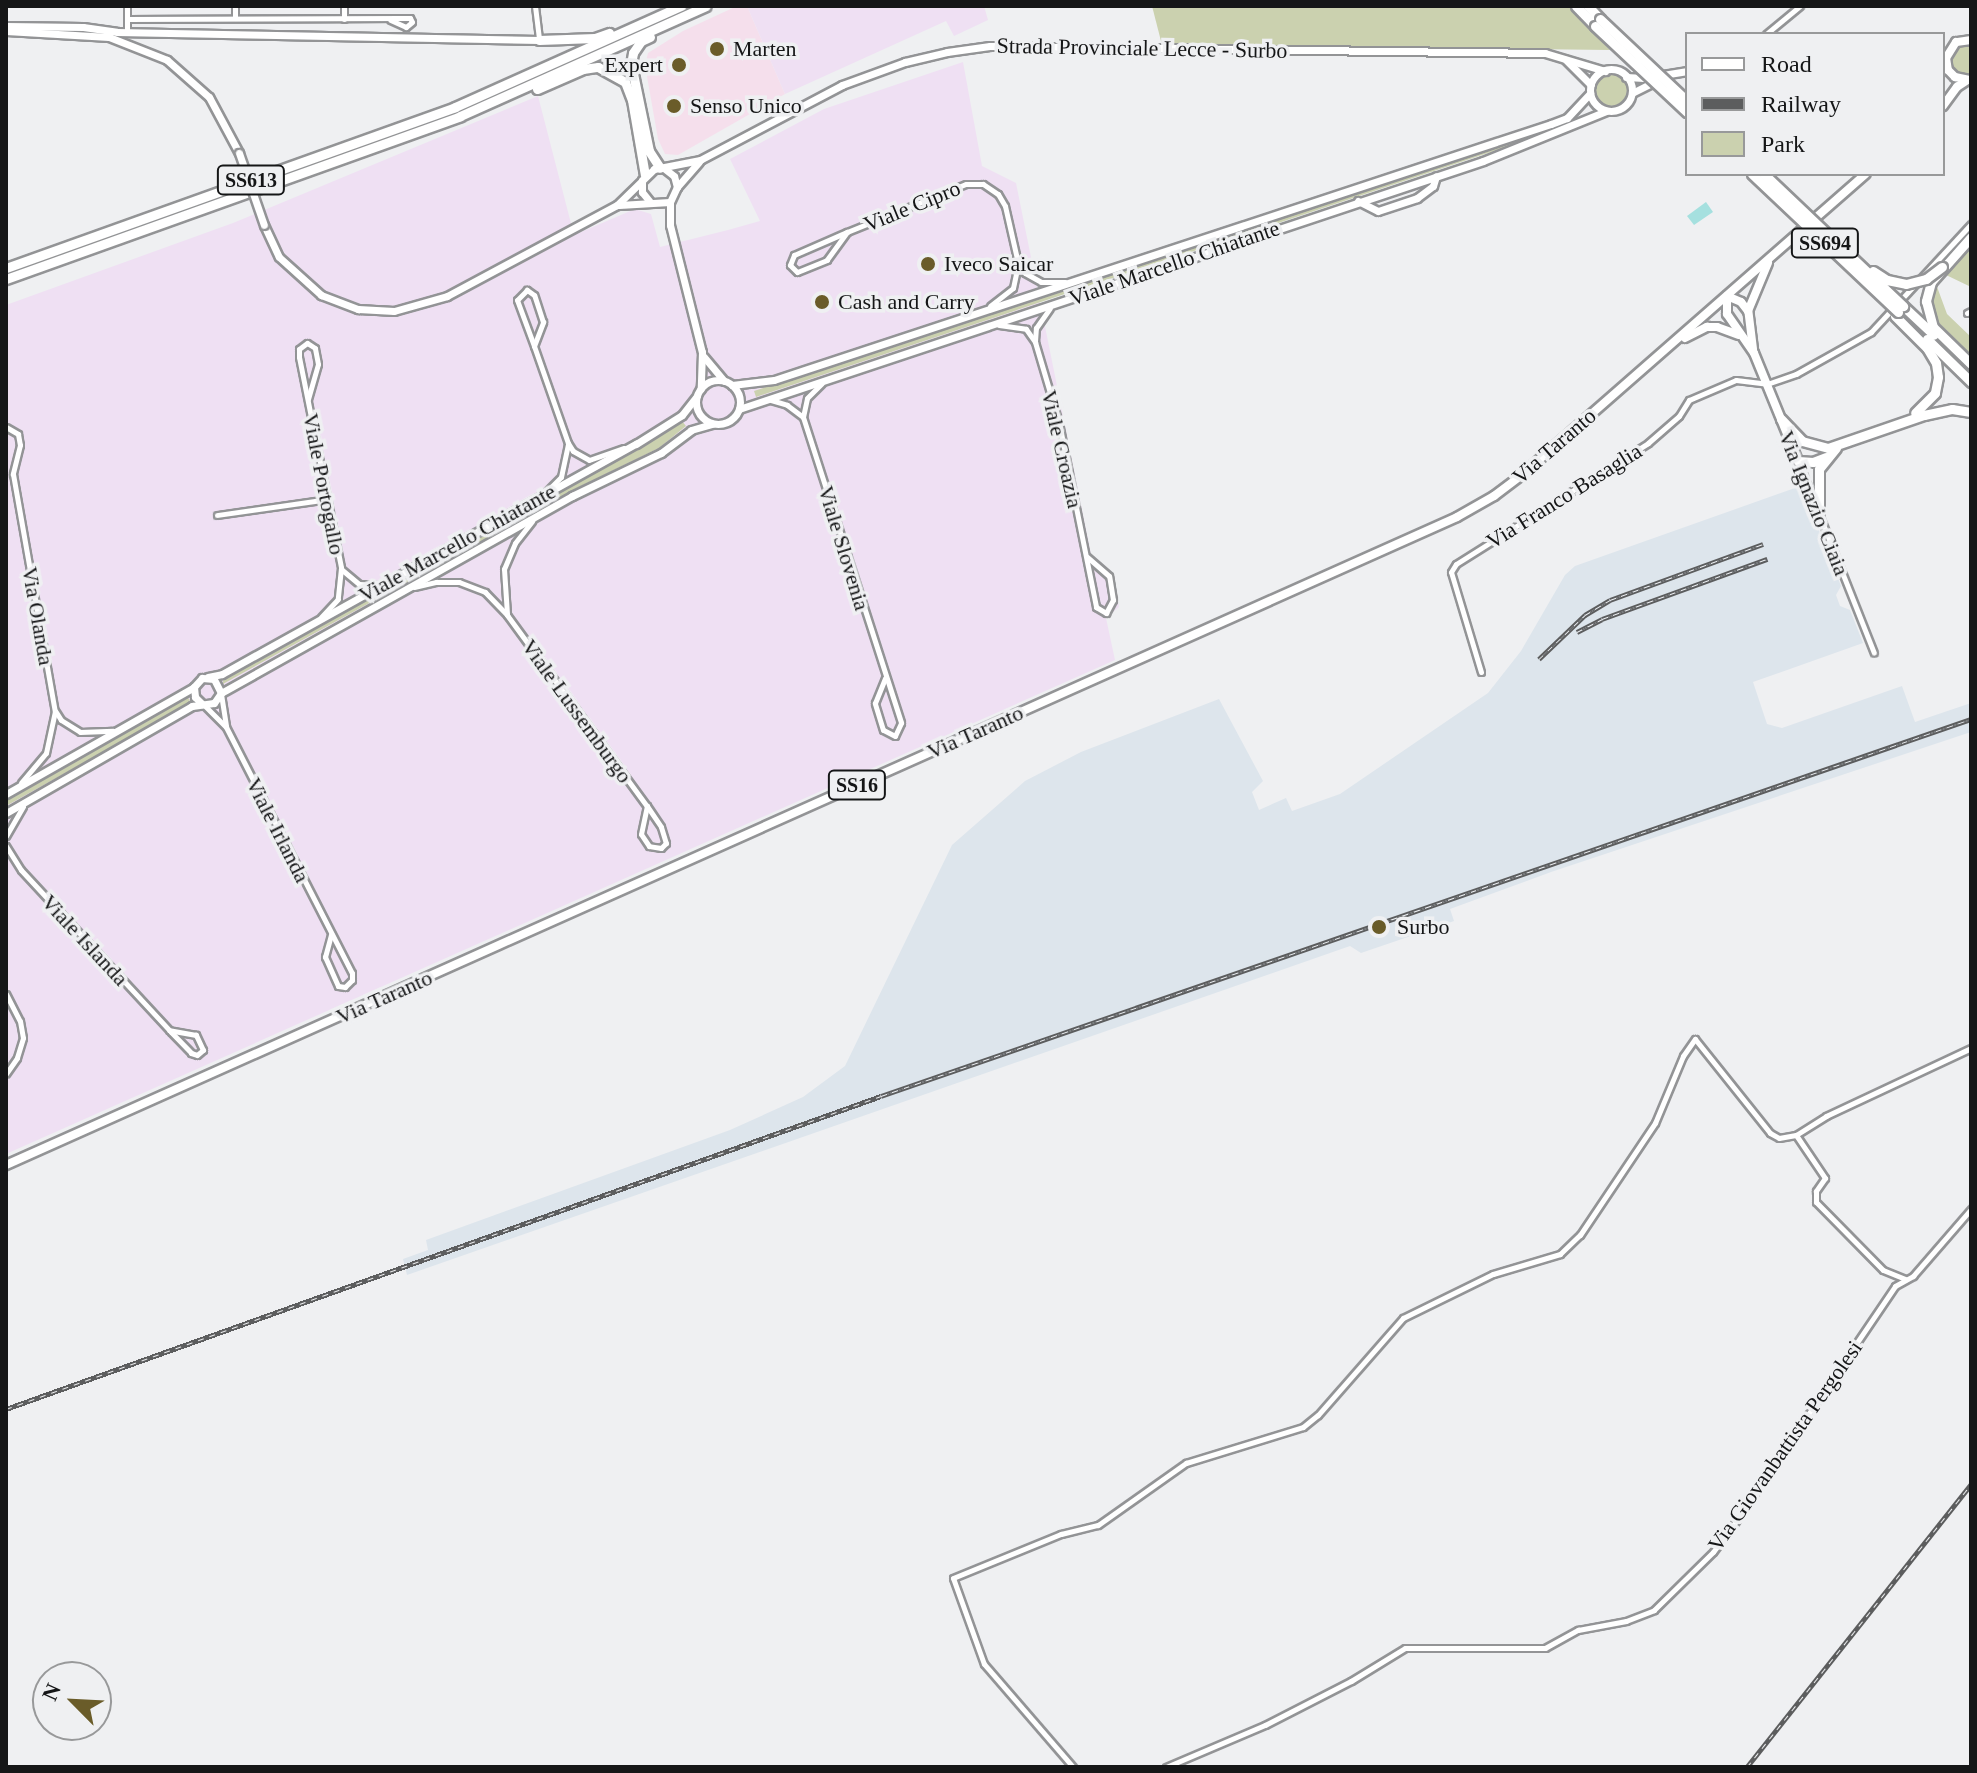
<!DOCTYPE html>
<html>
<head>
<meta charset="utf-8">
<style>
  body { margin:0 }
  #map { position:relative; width:1977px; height:1773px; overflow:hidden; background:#eff0f2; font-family:Georgia,serif }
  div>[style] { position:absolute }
  .commercial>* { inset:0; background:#f5dfec }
  .industrial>* { inset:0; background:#efe0f3 }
  .built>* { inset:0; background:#dde5ec }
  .green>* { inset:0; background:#cbd1af }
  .round { border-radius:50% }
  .water>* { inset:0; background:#a5e0df }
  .roads { filter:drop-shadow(2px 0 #939496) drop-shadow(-2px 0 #939496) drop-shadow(0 2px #939496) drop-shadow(0 -2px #939496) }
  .street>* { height:5px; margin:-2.5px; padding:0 2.5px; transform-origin:2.5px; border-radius:2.5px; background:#fff }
  .secondary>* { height:7px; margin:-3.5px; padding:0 3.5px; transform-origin:3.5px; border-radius:3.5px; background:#fff }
  .secondary>.ring { margin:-3.5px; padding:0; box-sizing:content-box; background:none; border:7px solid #fff; border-radius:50% }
  .primary>* { height:8px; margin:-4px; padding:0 4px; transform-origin:4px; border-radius:4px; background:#fff }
  .highway>* { height:9px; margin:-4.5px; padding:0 4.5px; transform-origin:4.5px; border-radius:4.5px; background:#fff }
  .rail>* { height:5px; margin-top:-2.5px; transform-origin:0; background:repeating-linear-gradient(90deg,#eff0f2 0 6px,#5c5d5e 0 12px); box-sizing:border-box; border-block:2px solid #5c5d5e }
  .bridges { filter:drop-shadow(2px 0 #939496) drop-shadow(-2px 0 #939496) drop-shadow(0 2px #939496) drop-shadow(0 -2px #939496) }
  .secondary-bridge>* { height:7px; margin:-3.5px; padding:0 3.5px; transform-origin:3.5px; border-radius:3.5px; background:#fff }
  .highway-bridge>* { height:9px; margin:-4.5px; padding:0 4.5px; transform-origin:4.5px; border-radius:4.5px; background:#fff }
  .dots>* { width:22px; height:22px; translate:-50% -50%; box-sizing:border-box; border:4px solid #eff0f2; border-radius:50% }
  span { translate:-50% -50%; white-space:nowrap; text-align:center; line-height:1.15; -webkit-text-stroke:7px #eff0f2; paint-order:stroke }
  .shield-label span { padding:2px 6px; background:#eff0f2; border:2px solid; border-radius:6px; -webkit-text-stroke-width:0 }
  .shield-label { font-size:20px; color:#151617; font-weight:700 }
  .street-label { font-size:22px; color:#151617 }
  .poi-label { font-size:22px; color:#151617 }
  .left { translate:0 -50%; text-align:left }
  .right { translate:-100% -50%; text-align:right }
  .frame { position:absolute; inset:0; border:8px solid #151617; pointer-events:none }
  .legend { position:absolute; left:1685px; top:32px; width:260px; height:144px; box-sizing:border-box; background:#eff0f2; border:2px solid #98999a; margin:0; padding:10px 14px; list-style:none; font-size:24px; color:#151617 }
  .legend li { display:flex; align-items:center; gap:16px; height:40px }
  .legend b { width:40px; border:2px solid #98999a }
  .north { position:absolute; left:32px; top:1661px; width:80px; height:80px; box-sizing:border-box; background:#eff0f2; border:2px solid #98999a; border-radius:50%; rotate:294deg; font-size:22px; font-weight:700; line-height:32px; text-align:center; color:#151617 }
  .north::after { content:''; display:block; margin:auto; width:28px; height:36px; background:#6a5c29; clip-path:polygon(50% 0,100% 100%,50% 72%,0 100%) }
</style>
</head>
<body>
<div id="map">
  <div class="commercial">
    <i style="clip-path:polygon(737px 6px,747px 6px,785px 94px,678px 155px,665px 154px,658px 139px,645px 65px,648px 53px,683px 31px)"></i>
  </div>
  <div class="industrial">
    <i style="clip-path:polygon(747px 6px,984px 6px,988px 20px,954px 36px,946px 21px,785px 94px)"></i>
    <i style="clip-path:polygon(963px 62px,982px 166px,1016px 183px,1091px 554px,1113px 573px,1119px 607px,1106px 618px,1115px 660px,6px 1154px,6px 305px,233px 223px,538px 96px,574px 235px,635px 209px,651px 214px,660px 247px,728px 230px,760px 221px,730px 159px,824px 109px)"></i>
  </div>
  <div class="built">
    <i style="clip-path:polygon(1795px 488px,1802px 489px,1805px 495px,1841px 586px,1836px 595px,1840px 606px,1850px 610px,1863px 643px,1753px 682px,1767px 724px,1782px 728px,1902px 686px,1915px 722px,1971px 703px,1971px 732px,1551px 872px,1450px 909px,1454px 921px,1443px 925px,1361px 953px,1350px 946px,407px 1275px,403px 1259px,428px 1250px,426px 1240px,730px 1130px,803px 1097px,845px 1066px,952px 845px,1025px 781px,1081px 752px,1219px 699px,1263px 781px,1252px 792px,1259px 810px,1286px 798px,1292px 811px,1340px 794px,1488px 693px,1521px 651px,1565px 575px,1575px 566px)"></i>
  </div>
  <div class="green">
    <i style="clip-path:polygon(1152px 6px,1568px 6px,1610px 50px,1162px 45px)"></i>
    <i style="clip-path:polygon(1966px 44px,1971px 44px,1971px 74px,1965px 75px,1955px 71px,1950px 59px,1954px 49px)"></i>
    <i class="round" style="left:1595px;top:74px;width:32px;height:32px"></i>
    <i style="clip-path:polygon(1558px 126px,1557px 130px,756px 397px,754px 391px)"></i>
    <i style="clip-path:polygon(1971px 248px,1971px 287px,1944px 274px)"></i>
    <i style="clip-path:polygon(1936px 284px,1947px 314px,1971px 337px,1971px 355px,1933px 317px,1930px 306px)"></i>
    <i style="clip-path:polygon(682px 421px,686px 426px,659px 448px,579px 487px,223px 684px,223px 680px,236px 672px)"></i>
    <i style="clip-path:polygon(188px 697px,191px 703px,6px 806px,6px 800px)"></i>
  </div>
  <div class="water">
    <i style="clip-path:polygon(1706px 202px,1713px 212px,1694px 225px,1687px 216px)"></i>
  </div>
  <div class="roads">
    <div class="street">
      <i style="left:127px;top:6px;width:26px;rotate:90deg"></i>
      <i style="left:535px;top:6px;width:33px;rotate:83deg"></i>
      <i style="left:235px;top:18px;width:12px;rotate:-90deg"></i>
      <i style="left:127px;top:19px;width:274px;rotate:-0.2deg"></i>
      <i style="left:401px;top:18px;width:9px"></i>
      <i style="left:410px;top:18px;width:4px;rotate:63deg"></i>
      <i style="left:412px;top:22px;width:8px;rotate:140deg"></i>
      <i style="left:406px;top:27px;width:17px;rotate:-156deg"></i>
      <i style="left:344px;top:19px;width:13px;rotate:-90deg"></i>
      <i style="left:1766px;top:34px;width:44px;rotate:-39.5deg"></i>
      <i style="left:847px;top:232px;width:128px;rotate:-22deg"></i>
      <i style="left:966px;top:184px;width:17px"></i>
      <i style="left:983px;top:184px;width:18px;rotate:34deg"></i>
      <i style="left:998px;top:194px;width:14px;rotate:60deg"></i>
      <i style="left:1005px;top:206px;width:58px;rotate:77.2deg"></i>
      <i style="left:1018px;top:263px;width:12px;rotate:55deg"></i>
      <i style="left:1025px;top:273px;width:18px;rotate:29deg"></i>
      <i style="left:1041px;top:282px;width:24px"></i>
      <i style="left:847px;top:232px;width:34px;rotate:126deg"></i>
      <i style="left:827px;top:260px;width:32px;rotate:158deg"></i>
      <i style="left:797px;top:272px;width:10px;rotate:-135deg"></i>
      <i style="left:790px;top:265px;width:11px;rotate:-68deg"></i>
      <i style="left:794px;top:255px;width:58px;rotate:-23.5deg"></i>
      <i style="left:990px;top:306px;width:29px;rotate:-38deg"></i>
      <i style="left:1013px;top:288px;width:25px;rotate:-78deg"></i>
      <i style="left:1967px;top:313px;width:4px;rotate:-27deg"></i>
      <i style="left:999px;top:325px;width:27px;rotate:8deg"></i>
      <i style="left:1026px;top:329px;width:16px;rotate:55deg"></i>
      <i style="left:1035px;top:342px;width:84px;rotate:73.5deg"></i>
      <i style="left:1059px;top:423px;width:188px;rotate:78.6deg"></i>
      <i style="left:1096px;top:607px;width:12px;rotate:31deg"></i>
      <i style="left:1106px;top:613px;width:15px;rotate:-62deg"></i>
      <i style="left:1113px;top:600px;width:24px;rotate:-99deg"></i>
      <i style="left:1109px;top:576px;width:29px;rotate:-139deg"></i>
      <i style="left:1035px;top:341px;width:13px;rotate:-86deg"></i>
      <i style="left:1036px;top:328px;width:24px;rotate:-55deg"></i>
      <i style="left:534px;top:346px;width:26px;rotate:-69deg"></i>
      <i style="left:543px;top:322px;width:28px;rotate:-108deg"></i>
      <i style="left:534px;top:295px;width:9px;rotate:-144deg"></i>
      <i style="left:527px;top:290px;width:14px;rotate:135deg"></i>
      <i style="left:517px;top:300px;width:49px;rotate:69.7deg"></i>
      <i style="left:534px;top:346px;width:103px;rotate:70.7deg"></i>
      <i style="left:568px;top:443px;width:9px;rotate:58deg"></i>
      <i style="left:573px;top:451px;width:18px;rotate:29deg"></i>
      <i style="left:589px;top:460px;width:37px;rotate:-19deg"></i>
      <i style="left:308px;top:399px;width:36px;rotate:-74deg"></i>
      <i style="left:318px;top:364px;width:16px;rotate:-101deg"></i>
      <i style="left:315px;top:348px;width:9px;rotate:-148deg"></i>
      <i style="left:307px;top:343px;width:10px;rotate:143deg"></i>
      <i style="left:299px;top:349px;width:8px;rotate:90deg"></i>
      <i style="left:299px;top:357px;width:215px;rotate:78.7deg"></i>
      <i style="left:341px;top:568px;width:31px;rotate:96deg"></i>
      <i style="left:338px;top:599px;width:25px;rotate:133deg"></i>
      <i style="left:771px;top:400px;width:17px;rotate:17deg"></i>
      <i style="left:787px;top:405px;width:20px;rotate:37deg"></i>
      <i style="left:803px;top:417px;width:19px;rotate:-78deg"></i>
      <i style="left:807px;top:398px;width:21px;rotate:-45deg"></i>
      <i style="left:803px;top:417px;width:321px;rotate:72.2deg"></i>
      <i style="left:901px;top:723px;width:14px;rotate:115deg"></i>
      <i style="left:895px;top:736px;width:13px;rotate:-153deg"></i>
      <i style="left:883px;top:730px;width:28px;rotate:-107deg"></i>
      <i style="left:875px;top:703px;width:27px;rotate:-68deg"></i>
      <i style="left:6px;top:427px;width:14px;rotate:30deg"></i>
      <i style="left:18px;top:434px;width:11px;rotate:80deg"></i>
      <i style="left:20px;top:445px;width:30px;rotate:104deg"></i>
      <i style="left:13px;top:474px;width:241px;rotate:80deg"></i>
      <i style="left:55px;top:711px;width:43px;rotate:102.1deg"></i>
      <i style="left:46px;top:753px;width:39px;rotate:130deg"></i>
      <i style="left:1798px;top:461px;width:206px;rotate:68.4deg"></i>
      <i style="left:544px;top:494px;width:24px;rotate:-45deg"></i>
      <i style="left:561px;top:477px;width:34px;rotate:-78deg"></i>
      <i style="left:217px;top:515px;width:112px;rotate:-8.2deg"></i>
      <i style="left:341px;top:569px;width:23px;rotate:40deg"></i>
      <i style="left:359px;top:584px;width:22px;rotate:3deg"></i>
      <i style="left:414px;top:587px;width:23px;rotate:-13deg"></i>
      <i style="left:436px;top:582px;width:23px"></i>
      <i style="left:459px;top:582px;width:28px;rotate:21deg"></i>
      <i style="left:485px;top:592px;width:32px;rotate:46deg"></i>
      <i style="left:507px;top:615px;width:237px;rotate:53.8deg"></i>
      <i style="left:647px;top:806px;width:25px;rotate:56deg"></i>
      <i style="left:661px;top:827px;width:17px;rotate:73deg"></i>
      <i style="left:666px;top:843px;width:7px;rotate:135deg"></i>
      <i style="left:661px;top:848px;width:12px;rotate:-171deg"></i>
      <i style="left:649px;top:846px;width:14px;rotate:-124deg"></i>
      <i style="left:641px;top:834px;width:29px;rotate:-78deg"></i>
      <i style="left:507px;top:614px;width:45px;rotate:-93.8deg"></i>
      <i style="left:504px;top:569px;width:28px;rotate:-67deg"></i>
      <i style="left:515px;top:543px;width:28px;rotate:-52deg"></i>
      <i style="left:1481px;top:672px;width:104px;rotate:-106.7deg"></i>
      <i style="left:1451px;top:572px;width:9px;rotate:-58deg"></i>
      <i style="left:1456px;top:564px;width:227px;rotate:-32.2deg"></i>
      <i style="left:1648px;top:443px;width:41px;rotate:-41.1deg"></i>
      <i style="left:1679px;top:416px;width:19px;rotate:-58deg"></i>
      <i style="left:1689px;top:400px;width:51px;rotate:-23.1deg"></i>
      <i style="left:1736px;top:380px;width:31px;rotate:7deg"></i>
      <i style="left:1767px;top:384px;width:31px;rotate:-19deg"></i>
      <i style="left:1796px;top:374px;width:86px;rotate:-29.2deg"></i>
      <i style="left:1871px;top:332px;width:147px;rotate:-47.2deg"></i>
      <i style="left:221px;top:694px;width:33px;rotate:81deg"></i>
      <i style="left:226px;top:727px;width:276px;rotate:62.9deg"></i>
      <i style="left:352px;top:973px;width:7px;rotate:90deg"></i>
      <i style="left:352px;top:980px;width:10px;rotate:135deg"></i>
      <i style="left:345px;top:987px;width:7px;rotate:-172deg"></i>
      <i style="left:338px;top:986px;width:32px;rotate:-114deg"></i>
      <i style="left:325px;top:957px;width:24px;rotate:-75deg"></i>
      <i style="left:204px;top:705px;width:30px;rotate:45deg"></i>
      <i style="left:56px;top:712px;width:9px;rotate:58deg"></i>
      <i style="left:61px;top:720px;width:22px;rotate:32deg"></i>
      <i style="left:80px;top:732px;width:33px;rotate:-2deg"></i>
      <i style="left:6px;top:836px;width:34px;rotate:-60deg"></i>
      <i style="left:6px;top:846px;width:28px;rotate:58deg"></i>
      <i style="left:21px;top:870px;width:221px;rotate:47.2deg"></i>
      <i style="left:171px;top:1032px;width:29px;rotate:46deg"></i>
      <i style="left:191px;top:1053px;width:6px;rotate:18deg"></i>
      <i style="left:197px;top:1055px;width:8px;rotate:-40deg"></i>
      <i style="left:203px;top:1050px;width:17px;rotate:-115deg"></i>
      <i style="left:196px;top:1035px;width:27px;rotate:-170deg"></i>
      <i style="left:6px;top:994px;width:30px;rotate:63deg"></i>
      <i style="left:20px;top:1021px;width:17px;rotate:80deg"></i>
      <i style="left:23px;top:1038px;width:21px;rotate:107deg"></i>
      <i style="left:17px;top:1058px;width:19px;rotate:125deg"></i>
      <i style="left:1796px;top:1135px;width:36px;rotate:-32deg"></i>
      <i style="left:1826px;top:1116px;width:160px;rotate:-25.1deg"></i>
      <i style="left:1073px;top:1767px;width:136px;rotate:-130.8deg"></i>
      <i style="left:984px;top:1664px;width:91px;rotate:-109.8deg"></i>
      <i style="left:953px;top:1578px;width:117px;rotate:-22.2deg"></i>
      <i style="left:1061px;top:1534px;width:38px;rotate:-14deg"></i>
      <i style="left:1098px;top:1525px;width:108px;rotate:-35.2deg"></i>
      <i style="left:1186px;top:1463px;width:122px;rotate:-17.1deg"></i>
      <i style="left:1303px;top:1427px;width:19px;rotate:-39deg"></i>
      <i style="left:1318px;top:1415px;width:129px;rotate:-48.8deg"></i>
      <i style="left:1403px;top:1318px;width:100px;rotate:-26.1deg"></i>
      <i style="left:1493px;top:1274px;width:70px;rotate:-16.6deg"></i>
      <i style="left:1560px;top:1254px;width:28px;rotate:-44deg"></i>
      <i style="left:1580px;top:1235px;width:135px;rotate:-56.2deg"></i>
      <i style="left:1655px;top:1123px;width:73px;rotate:-67.3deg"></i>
      <i style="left:1683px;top:1056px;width:21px;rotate:-55deg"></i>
      <i style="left:1695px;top:1039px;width:120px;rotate:51.4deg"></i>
      <i style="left:1770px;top:1133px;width:10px;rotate:29deg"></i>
      <i style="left:1779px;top:1138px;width:17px;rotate:-10deg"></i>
      <i style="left:1796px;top:1135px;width:52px;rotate:56deg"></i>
      <i style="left:1825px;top:1178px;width:16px;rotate:125deg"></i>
      <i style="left:1816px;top:1191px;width:11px;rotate:90deg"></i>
      <i style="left:1816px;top:1202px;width:95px;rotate:45.4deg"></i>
      <i style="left:1883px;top:1270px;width:24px;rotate:22deg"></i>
      <i style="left:1166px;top:1767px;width:108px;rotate:-23deg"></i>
      <i style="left:1265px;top:1725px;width:97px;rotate:-27.1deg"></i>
      <i style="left:1351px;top:1681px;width:63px;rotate:-31.4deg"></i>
      <i style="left:1405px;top:1648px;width:140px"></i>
      <i style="left:1545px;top:1648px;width:38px;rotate:-29deg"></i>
      <i style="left:1578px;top:1630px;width:49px;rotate:-10.6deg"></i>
      <i style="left:1626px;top:1621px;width:30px;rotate:-21deg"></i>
      <i style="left:1654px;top:1610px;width:83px;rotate:-44.5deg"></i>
      <i style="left:1713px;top:1552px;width:35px;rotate:-53deg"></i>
      <i style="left:1734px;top:1524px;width:287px;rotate:-55.9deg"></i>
      <i style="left:1895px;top:1286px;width:21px;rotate:-29deg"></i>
      <i style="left:1913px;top:1276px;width:89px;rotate:-49.1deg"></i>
    </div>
    <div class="secondary">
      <i style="left:6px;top:26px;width:77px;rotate:0.7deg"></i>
      <i style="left:83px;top:27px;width:34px;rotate:8deg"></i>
      <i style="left:117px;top:32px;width:422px;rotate:1.1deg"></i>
      <i style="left:6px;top:31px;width:103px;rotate:3.3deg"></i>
      <i style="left:109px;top:37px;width:62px;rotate:21.6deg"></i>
      <i style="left:167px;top:60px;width:56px;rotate:41.4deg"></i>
      <i style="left:209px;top:97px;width:64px;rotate:61.8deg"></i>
      <i style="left:1566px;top:60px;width:35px;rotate:45deg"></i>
      <i class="ring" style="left:1590px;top:69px;width:35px;height:35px"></i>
      <i style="left:1626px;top:77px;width:18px;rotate:3deg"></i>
      <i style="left:1644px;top:78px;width:44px;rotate:-9.2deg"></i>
      <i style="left:1632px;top:93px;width:28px;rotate:-27deg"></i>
      <i style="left:642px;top:180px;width:12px;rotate:90deg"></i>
      <i style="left:642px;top:192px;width:14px;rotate:51deg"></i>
      <i style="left:677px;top:187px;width:33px;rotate:-49deg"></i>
      <i style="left:1358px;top:201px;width:22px;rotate:27deg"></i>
      <i style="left:1378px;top:211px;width:41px;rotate:-18.4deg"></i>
      <i style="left:1417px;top:198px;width:20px;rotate:-37deg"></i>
      <i style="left:1433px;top:186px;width:10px;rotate:-73deg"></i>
      <i style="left:670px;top:202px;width:23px;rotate:90deg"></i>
      <i style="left:670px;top:225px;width:131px;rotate:75.9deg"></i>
      <i style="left:702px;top:352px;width:37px;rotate:92deg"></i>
      <i style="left:619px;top:205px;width:51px;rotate:-3.4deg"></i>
      <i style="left:670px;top:202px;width:17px;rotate:-65deg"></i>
      <i style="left:677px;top:187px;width:11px;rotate:-105deg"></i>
      <i style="left:674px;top:176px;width:11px;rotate:-142deg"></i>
      <i style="left:264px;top:225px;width:35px;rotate:65deg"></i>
      <i style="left:279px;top:257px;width:57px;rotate:42.1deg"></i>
      <i style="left:321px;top:295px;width:40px;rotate:21deg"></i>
      <i style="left:358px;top:309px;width:36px;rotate:3deg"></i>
      <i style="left:394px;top:311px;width:55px;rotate:-15.8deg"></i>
      <i style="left:447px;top:296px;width:193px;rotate:-28.2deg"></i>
      <i style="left:617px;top:205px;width:52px;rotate:-44.2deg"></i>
      <i style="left:654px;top:169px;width:47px;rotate:-11.1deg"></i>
      <i style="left:700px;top:160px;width:161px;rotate:-27.8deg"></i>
      <i style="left:842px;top:85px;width:67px;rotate:-20.1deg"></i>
      <i style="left:905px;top:62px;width:43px;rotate:-13.4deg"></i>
      <i style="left:947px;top:52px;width:43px;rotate:-7.9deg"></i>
      <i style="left:990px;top:46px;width:555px;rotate:0.72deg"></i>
      <i style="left:1545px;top:53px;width:63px;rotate:16.7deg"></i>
      <i style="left:704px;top:357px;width:31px;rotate:50deg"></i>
      <i class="ring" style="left:696px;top:380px;width:37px;height:37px"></i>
      <i style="left:732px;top:385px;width:42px;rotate:-6.8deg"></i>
      <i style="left:774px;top:380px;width:818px;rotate:-18.24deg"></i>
      <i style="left:1551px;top:124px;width:17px;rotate:-21deg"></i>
      <i style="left:1567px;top:118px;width:34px;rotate:-47deg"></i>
      <i style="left:739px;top:409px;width:784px;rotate:-18.43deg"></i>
      <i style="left:1483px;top:161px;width:133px;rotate:-22.1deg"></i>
      <i style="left:208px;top:677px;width:14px;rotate:-12deg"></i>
      <i style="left:222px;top:674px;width:474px;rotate:-29.1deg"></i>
      <i style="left:636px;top:444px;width:54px;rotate:-32.2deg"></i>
      <i style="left:682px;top:415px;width:24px;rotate:-52deg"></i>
      <i style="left:221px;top:693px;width:403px;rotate:-29.3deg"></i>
      <i style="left:572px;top:496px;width:99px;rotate:-25.8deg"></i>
      <i style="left:661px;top:453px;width:38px;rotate:-37deg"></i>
      <i style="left:691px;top:430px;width:22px;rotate:-16deg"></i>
      <i style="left:6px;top:794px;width:216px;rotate:-29.6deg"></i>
      <i style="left:6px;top:813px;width:215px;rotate:-29.9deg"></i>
      <i style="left:192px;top:706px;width:22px;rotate:-8deg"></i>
      <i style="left:214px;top:703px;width:12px;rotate:-55deg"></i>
      <i style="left:221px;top:693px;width:16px;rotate:-117deg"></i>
      <i style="left:214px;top:679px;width:12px;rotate:-175deg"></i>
      <i style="left:202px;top:678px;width:12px;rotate:132deg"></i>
      <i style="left:194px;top:687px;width:10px;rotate:84deg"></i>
      <i style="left:195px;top:697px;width:10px;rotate:45deg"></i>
    </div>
    <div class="primary">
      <i style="left:1971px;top:40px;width:15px;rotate:172deg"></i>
      <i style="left:1956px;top:42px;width:19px;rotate:122deg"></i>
      <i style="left:1946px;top:58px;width:12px;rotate:81deg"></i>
      <i style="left:1948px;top:70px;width:10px;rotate:45deg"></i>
      <i style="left:1955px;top:77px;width:16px;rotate:11deg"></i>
      <i style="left:1943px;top:106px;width:24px;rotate:-54deg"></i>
      <i style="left:1957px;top:87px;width:11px;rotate:-34deg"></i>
      <i style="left:1727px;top:296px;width:15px;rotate:23deg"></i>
      <i style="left:1741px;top:302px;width:11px;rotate:52deg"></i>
      <i style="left:1727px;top:297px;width:17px;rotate:90deg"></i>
      <i style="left:1727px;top:314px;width:47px;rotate:55.3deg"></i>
      <i style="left:1754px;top:353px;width:117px;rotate:67.8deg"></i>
      <i style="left:1685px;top:338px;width:25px;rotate:-27deg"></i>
      <i style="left:1707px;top:327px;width:10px"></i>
      <i style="left:1717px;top:327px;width:23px;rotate:20deg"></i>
      <i style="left:1753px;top:349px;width:38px;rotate:-97deg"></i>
      <i style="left:1748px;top:311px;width:52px;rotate:-67.4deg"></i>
      <i style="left:6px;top:1165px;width:1589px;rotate:-24.06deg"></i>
      <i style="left:1457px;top:517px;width:43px;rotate:-29.6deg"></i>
      <i style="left:1494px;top:496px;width:38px;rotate:-37deg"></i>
      <i style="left:1524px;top:473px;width:454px;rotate:-41.2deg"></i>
    </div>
    <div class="highway">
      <i style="left:1576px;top:6px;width:28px;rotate:46deg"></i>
      <i style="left:1588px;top:6px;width:18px;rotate:47deg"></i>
      <i style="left:650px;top:37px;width:10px;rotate:156deg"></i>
      <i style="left:641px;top:41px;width:14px;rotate:124deg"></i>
      <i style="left:633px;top:53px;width:11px;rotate:100deg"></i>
      <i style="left:631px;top:64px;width:89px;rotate:78.3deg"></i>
      <i style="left:649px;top:151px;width:20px;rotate:57deg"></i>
      <i style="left:539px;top:40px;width:56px;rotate:-2deg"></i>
      <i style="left:595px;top:38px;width:15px;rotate:-20deg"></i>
      <i style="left:537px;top:89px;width:50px;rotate:-23.5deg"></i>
      <i style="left:583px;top:69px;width:15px;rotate:-8deg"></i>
      <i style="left:598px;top:67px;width:31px;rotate:29deg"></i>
      <i style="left:625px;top:82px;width:19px;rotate:69deg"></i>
      <i style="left:632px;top:100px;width:76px;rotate:80.2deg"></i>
      <i style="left:1971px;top:237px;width:60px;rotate:131.6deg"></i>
      <i style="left:1931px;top:282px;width:20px;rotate:105deg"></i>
      <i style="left:1926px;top:301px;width:27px;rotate:75deg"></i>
      <i style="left:1933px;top:327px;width:53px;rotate:44.2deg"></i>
      <i style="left:6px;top:268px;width:477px;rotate:-19.7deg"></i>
      <i style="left:455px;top:107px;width:248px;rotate:-24.1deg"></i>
      <i style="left:6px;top:279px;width:482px;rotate:-19.7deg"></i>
      <i style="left:460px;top:116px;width:269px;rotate:-24.1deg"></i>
      <i style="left:1903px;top:306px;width:42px;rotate:43.1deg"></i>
      <i style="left:1895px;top:316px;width:45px;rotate:45deg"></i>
      <i style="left:1927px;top:348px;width:17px;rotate:59deg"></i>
      <i style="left:1936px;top:363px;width:14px;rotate:82deg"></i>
      <i style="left:1938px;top:377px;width:16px;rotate:101deg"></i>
      <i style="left:1935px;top:393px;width:28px;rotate:135deg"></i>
      <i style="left:1927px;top:339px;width:62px;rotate:44.3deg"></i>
      <i style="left:1781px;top:419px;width:30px;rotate:46deg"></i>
      <i style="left:1802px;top:441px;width:27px;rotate:15deg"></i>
      <i style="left:1828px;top:448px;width:102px;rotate:-19deg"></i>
      <i style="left:1924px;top:415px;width:29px;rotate:-12deg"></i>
      <i style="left:1952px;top:409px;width:19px;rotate:9deg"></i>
      <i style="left:1798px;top:461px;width:15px;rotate:4deg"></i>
      <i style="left:1813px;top:462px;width:14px;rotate:-21deg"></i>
      <i style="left:1819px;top:514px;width:45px;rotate:-90deg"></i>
      <i style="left:1819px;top:469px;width:27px;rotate:-51deg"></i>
    </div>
  </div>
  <div class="rail">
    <i style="left:1577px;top:632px;width:28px;rotate:-27deg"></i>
    <i style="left:1602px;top:619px;width:176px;rotate:-20deg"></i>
    <i style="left:1539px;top:659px;width:64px;rotate:-43.7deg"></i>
    <i style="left:1585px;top:615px;width:29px;rotate:-31deg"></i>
    <i style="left:1610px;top:600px;width:163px;rotate:-20.1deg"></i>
    <i style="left:6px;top:1409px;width:929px;rotate:-19.68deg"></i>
    <i style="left:881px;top:1096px;width:1153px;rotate:-19.08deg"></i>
    <i style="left:1747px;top:1767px;width:361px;rotate:-51.6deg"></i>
  </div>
  <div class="bridges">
    <div class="secondary-bridge">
      <i style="left:239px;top:153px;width:76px;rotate:70.9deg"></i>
    </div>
    <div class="highway-bridge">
      <i style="left:1600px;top:19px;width:120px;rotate:43.3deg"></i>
      <i style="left:1595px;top:26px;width:126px;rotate:43.1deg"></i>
      <i style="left:1752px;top:174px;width:201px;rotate:43.4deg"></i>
      <i style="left:1764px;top:174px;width:192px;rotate:43.5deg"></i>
      <i style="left:1873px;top:271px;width:17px;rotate:33deg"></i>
      <i style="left:1887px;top:280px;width:19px;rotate:12deg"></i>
      <i style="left:1906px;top:284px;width:21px;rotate:-14deg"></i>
      <i style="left:1926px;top:279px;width:20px;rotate:-37deg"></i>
    </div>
  </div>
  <div class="dots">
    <i style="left:717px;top:49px;background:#6a5c29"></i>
    <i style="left:679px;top:65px;background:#6a5c29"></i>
    <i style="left:674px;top:106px;background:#6a5c29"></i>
    <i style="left:928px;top:264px;background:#6a5c29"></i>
    <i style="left:822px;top:302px;background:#6a5c29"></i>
    <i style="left:1379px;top:927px;background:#6a5c29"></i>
  </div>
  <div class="shield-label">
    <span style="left:251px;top:180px">SS613</span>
    <span style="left:1825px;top:243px">SS694</span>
    <span style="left:857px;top:785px">SS16</span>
  </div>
  <div class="street-label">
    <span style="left:1142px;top:48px;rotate:1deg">Strada Provinciale Lecce - Surbo</span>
    <span style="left:912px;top:206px;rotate:-22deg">Viale Cipro</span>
    <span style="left:1174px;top:263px;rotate:-19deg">Viale Marcello Chiatante</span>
    <span style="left:1554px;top:446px;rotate:-41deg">Via Taranto</span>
    <span style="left:1062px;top:449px;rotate:77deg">Viale Croazia</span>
    <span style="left:324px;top:484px;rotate:79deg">Viale Portogallo</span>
    <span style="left:1564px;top:496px;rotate:-32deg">Via Franco Basaglia</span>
    <span style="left:1814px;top:503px;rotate:68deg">Via Ignazio Ciaia</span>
    <span style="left:457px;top:543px;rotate:-29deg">Viale Marcello Chiatante</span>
    <span style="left:844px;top:548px;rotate:73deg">Viale Slovenia</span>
    <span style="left:38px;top:616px;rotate:80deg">Via Olanda</span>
    <span style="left:577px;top:711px;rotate:54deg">Viale Lussemburgo</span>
    <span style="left:975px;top:732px;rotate:-24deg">Via Taranto</span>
    <span style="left:278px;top:830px;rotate:63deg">Viale Irlanda</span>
    <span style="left:85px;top:940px;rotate:47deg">Viale Islanda</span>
    <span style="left:384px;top:997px;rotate:-24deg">Via Taranto</span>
    <span style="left:1785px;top:1446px;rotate:-55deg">Via Giovanbattista Pergolesi</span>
  </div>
  <div class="poi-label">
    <span class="left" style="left:733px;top:49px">Marten</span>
    <span class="right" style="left:663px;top:65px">Expert</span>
    <span class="left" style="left:690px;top:106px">Senso Unico</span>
    <span class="left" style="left:944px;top:264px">Iveco Saicar</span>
    <span class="left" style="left:838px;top:302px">Cash and Carry</span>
    <span class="left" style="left:1397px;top:927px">Surbo</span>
  </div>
  <div class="frame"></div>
  <ul class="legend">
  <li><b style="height:10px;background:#fff"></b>Road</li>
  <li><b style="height:10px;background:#5c5d5e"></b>Railway</li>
  <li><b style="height:22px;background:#cbd1af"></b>Park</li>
  </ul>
  <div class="north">N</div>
</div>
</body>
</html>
